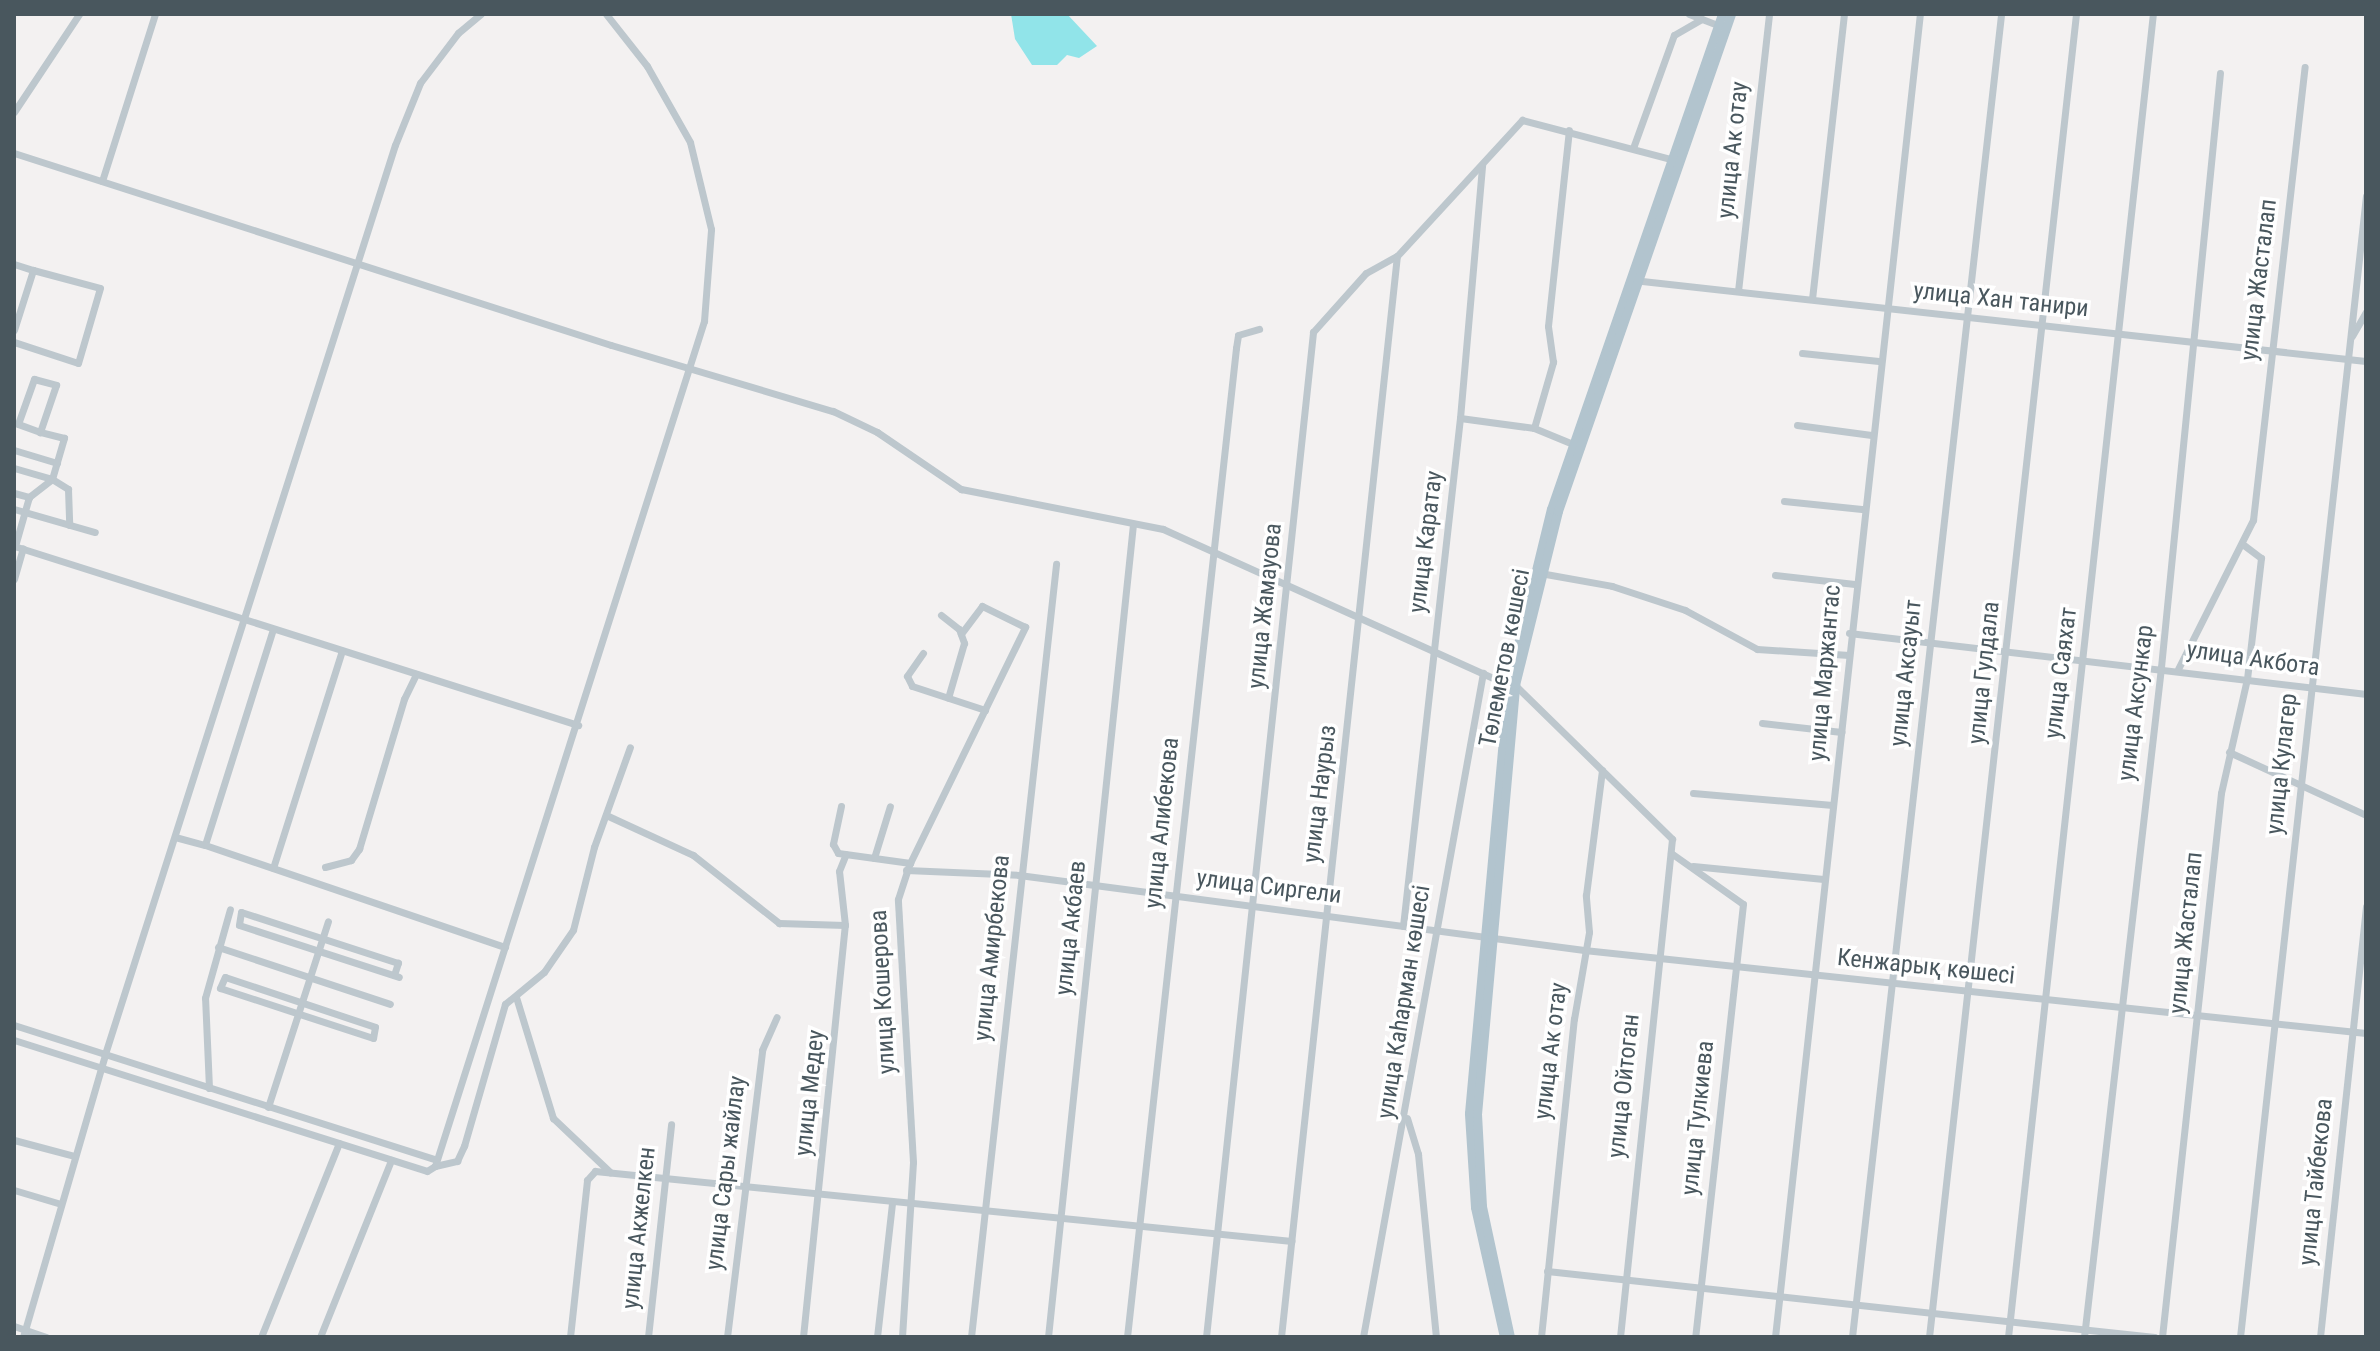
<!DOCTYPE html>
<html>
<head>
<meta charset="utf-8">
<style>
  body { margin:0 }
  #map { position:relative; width:2380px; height:1351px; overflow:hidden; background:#f3f1f1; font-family:"Roboto Condensed",sans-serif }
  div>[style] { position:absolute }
  .water>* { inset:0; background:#91e4e9 }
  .minor>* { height:7px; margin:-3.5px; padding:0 3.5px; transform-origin:3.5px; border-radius:3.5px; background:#bdc7cd }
  .major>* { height:9px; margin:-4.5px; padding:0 4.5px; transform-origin:4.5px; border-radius:4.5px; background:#b2c4ce }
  span { translate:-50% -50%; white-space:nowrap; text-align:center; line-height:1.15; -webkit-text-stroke:7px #fff; paint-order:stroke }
  .street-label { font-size:24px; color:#49575e }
  .frame { position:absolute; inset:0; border:16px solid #49575e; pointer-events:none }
</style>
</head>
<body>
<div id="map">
  <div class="water">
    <i style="clip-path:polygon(1011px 14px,1067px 14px,1097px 46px,1079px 58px,1067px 55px,1057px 65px,1032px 65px,1015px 39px)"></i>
  </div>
  <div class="minor">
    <i style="left:1689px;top:14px;width:34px;rotate:21deg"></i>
    <i style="left:14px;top:112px;width:118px;rotate:-56.4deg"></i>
    <i style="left:1633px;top:148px;width:120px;rotate:-70.1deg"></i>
    <i style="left:1674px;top:35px;width:32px;rotate:-30deg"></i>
    <i style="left:14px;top:153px;width:627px;rotate:17.83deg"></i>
    <i style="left:611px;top:345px;width:232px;rotate:16.6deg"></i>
    <i style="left:833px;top:411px;width:49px;rotate:25.5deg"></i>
    <i style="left:877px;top:432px;width:102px;rotate:34.2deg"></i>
    <i style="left:961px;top:489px;width:206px;rotate:11.2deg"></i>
    <i style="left:1163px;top:529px;width:379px;rotate:24.3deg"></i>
    <i style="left:102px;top:181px;width:175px;rotate:-72.4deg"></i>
    <i style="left:14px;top:264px;width:20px;rotate:18deg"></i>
    <i style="left:1633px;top:280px;width:737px;rotate:6.31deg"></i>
    <i style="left:1738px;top:291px;width:279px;rotate:-83.6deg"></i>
    <i style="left:1812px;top:299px;width:287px;rotate:-83.6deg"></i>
    <i style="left:14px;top:330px;width:63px;rotate:-72.4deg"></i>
    <i style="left:33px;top:270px;width:69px;rotate:15deg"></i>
    <i style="left:100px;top:288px;width:78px;rotate:106.3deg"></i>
    <i style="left:78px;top:363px;width:67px;rotate:-161.8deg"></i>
    <i style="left:2352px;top:336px;width:28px;rotate:-60deg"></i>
    <i style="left:1802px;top:353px;width:77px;rotate:5.9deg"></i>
    <i style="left:34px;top:379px;width:23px;rotate:15deg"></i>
    <i style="left:56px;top:385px;width:50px;rotate:108.8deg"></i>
    <i style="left:40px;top:432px;width:23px;rotate:-160deg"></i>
    <i style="left:18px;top:424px;width:48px;rotate:-70.4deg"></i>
    <i style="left:1460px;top:418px;width:75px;rotate:7.7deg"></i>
    <i style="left:1534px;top:428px;width:42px;rotate:22.3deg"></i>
    <i style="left:1797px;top:425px;width:75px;rotate:7.7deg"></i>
    <i style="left:1534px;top:428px;width:69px;rotate:-73.9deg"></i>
    <i style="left:1553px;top:362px;width:36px;rotate:-98deg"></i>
    <i style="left:1548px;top:326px;width:197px;rotate:-83.9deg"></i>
    <i style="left:14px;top:450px;width:45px;rotate:16.8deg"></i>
    <i style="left:14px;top:468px;width:40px;rotate:16deg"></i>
    <i style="left:52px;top:479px;width:43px;rotate:-73.7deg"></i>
    <i style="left:64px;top:438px;width:25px;rotate:-166deg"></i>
    <i style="left:14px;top:493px;width:16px;rotate:15deg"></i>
    <i style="left:1784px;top:501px;width:78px;rotate:5.9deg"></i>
    <i style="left:14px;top:509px;width:84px;rotate:15.9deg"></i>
    <i style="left:14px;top:546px;width:592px;rotate:17.61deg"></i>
    <i style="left:15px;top:546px;width:51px;rotate:-74.1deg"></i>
    <i style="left:29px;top:497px;width:29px;rotate:-38deg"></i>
    <i style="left:52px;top:479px;width:19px;rotate:32deg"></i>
    <i style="left:68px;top:489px;width:36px;rotate:88deg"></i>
    <i style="left:1540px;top:573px;width:73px;rotate:10.2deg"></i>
    <i style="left:1612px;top:586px;width:77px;rotate:18.2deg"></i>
    <i style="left:1685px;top:610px;width:82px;rotate:28.4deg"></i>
    <i style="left:1757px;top:649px;width:92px;rotate:3.7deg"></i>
    <i style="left:1775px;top:575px;width:80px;rotate:6.5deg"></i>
    <i style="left:14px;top:579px;width:32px;rotate:-74deg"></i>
    <i style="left:941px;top:615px;width:23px;rotate:38deg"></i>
    <i style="left:959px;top:629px;width:15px;rotate:70deg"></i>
    <i style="left:964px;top:643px;width:57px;rotate:106.2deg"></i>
    <i style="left:273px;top:629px;width:226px;rotate:107.5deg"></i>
    <i style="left:205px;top:845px;width:317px;rotate:18.8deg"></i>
    <i style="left:1849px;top:633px;width:521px;rotate:6.73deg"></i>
    <i style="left:923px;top:653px;width:28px;rotate:125deg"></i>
    <i style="left:907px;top:676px;width:11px;rotate:63deg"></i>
    <i style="left:912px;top:686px;width:77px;rotate:18.2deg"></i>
    <i style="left:2178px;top:669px;width:167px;rotate:-63.3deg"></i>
    <i style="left:2253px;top:520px;width:456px;rotate:-83.5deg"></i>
    <i style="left:1515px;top:685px;width:220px;rotate:44.4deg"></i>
    <i style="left:1672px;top:839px;width:501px;rotate:95.96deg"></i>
    <i style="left:1762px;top:723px;width:80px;rotate:6.5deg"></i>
    <i style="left:2229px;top:752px;width:151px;rotate:24.7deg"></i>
    <i style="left:1693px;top:793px;width:140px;rotate:4.9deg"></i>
    <i style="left:841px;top:806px;width:39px;rotate:102deg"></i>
    <i style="left:833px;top:844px;width:10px;rotate:61deg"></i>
    <i style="left:838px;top:853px;width:73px;rotate:7.9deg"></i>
    <i style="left:606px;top:815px;width:96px;rotate:24.7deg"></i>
    <i style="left:693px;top:855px;width:110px;rotate:38.3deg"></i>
    <i style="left:779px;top:923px;width:66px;rotate:1.7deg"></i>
    <i style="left:175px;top:837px;width:31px;rotate:15deg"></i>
    <i style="left:1671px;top:853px;width:88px;rotate:35.3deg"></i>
    <i style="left:1743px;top:904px;width:436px;rotate:96.3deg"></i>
    <i style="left:874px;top:858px;width:54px;rotate:-72.9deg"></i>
    <i style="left:1693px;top:866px;width:131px;rotate:5.7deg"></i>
    <i style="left:325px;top:867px;width:27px;rotate:-15deg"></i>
    <i style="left:351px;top:860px;width:14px;rotate:-54deg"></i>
    <i style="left:359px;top:849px;width:157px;rotate:-73.3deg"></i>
    <i style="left:404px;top:699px;width:28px;rotate:-64deg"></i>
    <i style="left:273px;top:868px;width:228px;rotate:-72.4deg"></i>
    <i style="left:906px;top:870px;width:113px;rotate:2.5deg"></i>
    <i style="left:1019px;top:875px;width:570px;rotate:7.56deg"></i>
    <i style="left:1584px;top:950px;width:786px;rotate:6.06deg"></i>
    <i style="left:1403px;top:926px;width:511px;rotate:-83.6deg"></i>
    <i style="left:1460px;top:418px;width:254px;rotate:-85deg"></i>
    <i style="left:218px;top:947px;width:181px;rotate:18.3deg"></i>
    <i style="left:394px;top:975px;width:13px;rotate:-72deg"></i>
    <i style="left:398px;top:963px;width:165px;rotate:-162deg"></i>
    <i style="left:241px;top:912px;width:13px;rotate:99deg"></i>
    <i style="left:239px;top:925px;width:168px;rotate:18deg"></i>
    <i style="left:225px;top:977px;width:158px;rotate:18.4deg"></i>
    <i style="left:375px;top:1027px;width:11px;rotate:100deg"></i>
    <i style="left:373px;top:1038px;width:161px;rotate:-161.9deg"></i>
    <i style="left:220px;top:988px;width:12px;rotate:-66deg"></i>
    <i style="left:516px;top:997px;width:127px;rotate:73deg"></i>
    <i style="left:553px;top:1118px;width:79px;rotate:43.5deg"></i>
    <i style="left:14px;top:1025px;width:443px;rotate:17.7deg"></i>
    <i style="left:14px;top:1040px;width:433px;rotate:17.6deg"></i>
    <i style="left:427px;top:1171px;width:9px;rotate:-32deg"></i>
    <i style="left:435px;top:1166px;width:887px;rotate:-72.34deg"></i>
    <i style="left:704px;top:321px;width:92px;rotate:-85.6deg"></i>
    <i style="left:711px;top:229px;width:89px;rotate:-103.6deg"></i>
    <i style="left:690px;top:142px;width:87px;rotate:-119.5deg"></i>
    <i style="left:647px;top:66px;width:66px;rotate:-128.3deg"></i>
    <i style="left:209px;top:1088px;width:90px;rotate:-92.5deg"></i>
    <i style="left:205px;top:998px;width:92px;rotate:-74.3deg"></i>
    <i style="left:268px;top:1107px;width:195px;rotate:-72.1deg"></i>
    <i style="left:1407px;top:1118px;width:38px;rotate:73deg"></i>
    <i style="left:1418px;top:1154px;width:184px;rotate:84.4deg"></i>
    <i style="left:14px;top:1140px;width:62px;rotate:14.9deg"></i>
    <i style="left:435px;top:1166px;width:23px;rotate:-13deg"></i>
    <i style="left:457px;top:1161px;width:17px;rotate:-65deg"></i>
    <i style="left:464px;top:1146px;width:148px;rotate:-73.9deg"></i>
    <i style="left:505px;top:1004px;width:50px;rotate:-39.4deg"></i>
    <i style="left:544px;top:972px;width:51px;rotate:-55.4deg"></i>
    <i style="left:573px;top:930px;width:86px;rotate:-75.8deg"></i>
    <i style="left:594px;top:847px;width:106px;rotate:-70.2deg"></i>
    <i style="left:14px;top:1190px;width:49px;rotate:16.6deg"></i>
    <i style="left:1547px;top:1271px;width:611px;rotate:6.21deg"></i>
    <i style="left:14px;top:1326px;width:34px;rotate:19deg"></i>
    <i style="left:23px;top:1337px;width:295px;rotate:-73.8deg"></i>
    <i style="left:105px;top:1054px;width:954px;rotate:-72.31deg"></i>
    <i style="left:395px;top:145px;width:67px;rotate:-68deg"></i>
    <i style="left:420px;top:83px;width:63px;rotate:-52.8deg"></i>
    <i style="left:458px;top:33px;width:30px;rotate:-40deg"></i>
    <i style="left:261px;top:1337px;width:209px;rotate:-68.1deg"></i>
    <i style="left:320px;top:1337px;width:191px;rotate:-68.1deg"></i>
    <i style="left:570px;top:1337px;width:158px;rotate:-83.8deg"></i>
    <i style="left:587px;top:1180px;width:12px;rotate:-48deg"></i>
    <i style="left:595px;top:1171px;width:700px;rotate:5.74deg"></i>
    <i style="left:648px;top:1337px;width:214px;rotate:-83.8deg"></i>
    <i style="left:727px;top:1337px;width:289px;rotate:-83deg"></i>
    <i style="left:762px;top:1050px;width:36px;rotate:-66deg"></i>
    <i style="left:803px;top:1337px;width:414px;rotate:-84.2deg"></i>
    <i style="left:845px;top:925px;width:54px;rotate:-96.3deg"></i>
    <i style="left:839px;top:871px;width:18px;rotate:-68deg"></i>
    <i style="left:877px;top:1337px;width:135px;rotate:-83.6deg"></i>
    <i style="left:902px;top:1337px;width:175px;rotate:-86.4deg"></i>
    <i style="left:913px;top:1162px;width:263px;rotate:-93.3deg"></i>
    <i style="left:898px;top:899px;width:38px;rotate:-72deg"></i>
    <i style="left:910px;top:863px;width:263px;rotate:-64deg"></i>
    <i style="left:1025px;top:627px;width:48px;rotate:-154deg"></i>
    <i style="left:982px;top:606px;width:35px;rotate:127deg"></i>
    <i style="left:971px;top:1337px;width:778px;rotate:-83.72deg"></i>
    <i style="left:1048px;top:1337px;width:817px;rotate:-84.03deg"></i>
    <i style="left:1127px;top:1337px;width:995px;rotate:-83.71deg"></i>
    <i style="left:1236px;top:348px;width:13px;rotate:-81deg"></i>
    <i style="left:1238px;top:335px;width:22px;rotate:-16deg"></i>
    <i style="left:1206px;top:1337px;width:1011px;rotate:-83.92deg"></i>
    <i style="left:1313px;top:332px;width:79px;rotate:-48.1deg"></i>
    <i style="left:1366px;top:273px;width:35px;rotate:-29deg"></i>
    <i style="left:1397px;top:256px;width:185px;rotate:-47.4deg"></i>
    <i style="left:1522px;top:120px;width:154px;rotate:14.7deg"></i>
    <i style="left:1281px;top:1337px;width:1087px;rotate:-83.88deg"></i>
    <i style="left:1363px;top:1337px;width:675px;rotate:-79.76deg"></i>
    <i style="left:1541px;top:1337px;width:320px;rotate:-84.1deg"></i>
    <i style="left:1574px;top:1019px;width:88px;rotate:-80.2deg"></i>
    <i style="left:1589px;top:932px;width:37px;rotate:-95deg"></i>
    <i style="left:1586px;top:895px;width:126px;rotate:-82.7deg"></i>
    <i style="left:1775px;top:1337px;width:1331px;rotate:-83.75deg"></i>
    <i style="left:1852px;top:1337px;width:1331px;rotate:-83.57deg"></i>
    <i style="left:1929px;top:1337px;width:1331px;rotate:-83.66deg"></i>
    <i style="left:2008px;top:1337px;width:1331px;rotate:-83.75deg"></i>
    <i style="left:2084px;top:1337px;width:674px;rotate:-83.44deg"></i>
    <i style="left:2161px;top:667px;width:597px;rotate:-84.33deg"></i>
    <i style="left:2162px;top:1337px;width:547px;rotate:-83.81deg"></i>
    <i style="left:2221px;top:793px;width:117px;rotate:-77.2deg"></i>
    <i style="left:2247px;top:679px;width:122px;rotate:-83.4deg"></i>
    <i style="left:2261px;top:558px;width:21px;rotate:-143deg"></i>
    <i style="left:2240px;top:1337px;width:1148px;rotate:-83.7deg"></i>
    <i style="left:2320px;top:1337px;width:433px;rotate:-83.9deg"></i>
  </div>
  <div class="major">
    <i style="left:1504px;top:1337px;width:133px;rotate:-102.6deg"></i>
    <i style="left:1475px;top:1207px;width:94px;rotate:-93.7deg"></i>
    <i style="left:1469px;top:1113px;width:430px;rotate:-84.8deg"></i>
    <i style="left:1508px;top:685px;width:181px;rotate:-76.3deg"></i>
    <i style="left:1551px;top:509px;width:524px;rotate:-70.94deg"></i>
    <i style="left:1510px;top:1337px;width:134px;rotate:-102.1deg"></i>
    <i style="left:1482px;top:1206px;width:92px;rotate:-93.1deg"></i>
    <i style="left:1477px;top:1114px;width:431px;rotate:-84.9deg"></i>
    <i style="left:1515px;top:685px;width:179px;rotate:-76.1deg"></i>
    <i style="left:1558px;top:511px;width:526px;rotate:-70.81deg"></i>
  </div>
  <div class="street-label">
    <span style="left:1733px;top:150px;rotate:-84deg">улица Ак отау</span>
    <span style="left:2259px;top:280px;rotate:-83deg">улица Жасталап</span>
    <span style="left:2001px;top:300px;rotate:6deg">улица Хан танири</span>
    <span style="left:1426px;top:542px;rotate:-83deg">улица Каратау</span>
    <span style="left:1265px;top:606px;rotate:-84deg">улица Жамауова</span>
    <span style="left:1505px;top:658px;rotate:-79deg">Төлеметов көшесі</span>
    <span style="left:2253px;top:659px;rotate:8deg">улица Акбота</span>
    <span style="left:1825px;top:673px;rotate:-85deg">улица Маржантас</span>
    <span style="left:1906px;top:673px;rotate:-84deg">улица Аксауыт</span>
    <span style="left:1984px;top:673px;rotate:-84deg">улица Гулдала</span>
    <span style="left:2061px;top:673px;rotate:-83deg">улица Саяхат</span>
    <span style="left:2136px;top:703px;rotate:-83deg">улица Аксункар</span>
    <span style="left:2282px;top:764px;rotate:-84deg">улица Кулагер</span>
    <span style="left:1320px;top:794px;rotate:-83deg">улица Наурыз</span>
    <span style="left:1162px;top:823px;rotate:-84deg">улица Алибекова</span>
    <span style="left:1269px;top:887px;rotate:7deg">улица Сиргели</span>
    <span style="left:1071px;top:928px;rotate:-84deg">улица Акбаев</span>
    <span style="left:2186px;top:933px;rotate:-84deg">улица Жасталап</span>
    <span style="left:992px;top:948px;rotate:-84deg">улица Амирбекова</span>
    <span style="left:1926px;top:967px;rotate:6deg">Кенжарық көшесі</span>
    <span style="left:883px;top:992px;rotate:-93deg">улица Кошерова</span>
    <span style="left:1404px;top:1002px;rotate:-81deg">улица Каһарман көшесі</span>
    <span style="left:1551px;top:1051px;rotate:-83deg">улица Ак отау</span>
    <span style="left:1624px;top:1086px;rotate:-84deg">улица Ойтоган</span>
    <span style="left:810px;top:1093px;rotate:-84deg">улица Медеу</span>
    <span style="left:1698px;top:1118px;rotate:-84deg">улица Тулкиева</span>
    <span style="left:726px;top:1173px;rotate:-83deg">улица Сары жайлау</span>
    <span style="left:2316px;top:1182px;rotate:-84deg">улица Тайбекова</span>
    <span style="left:639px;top:1228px;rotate:-84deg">улица Акжелкен</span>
  </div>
  <div class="frame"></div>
</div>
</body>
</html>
